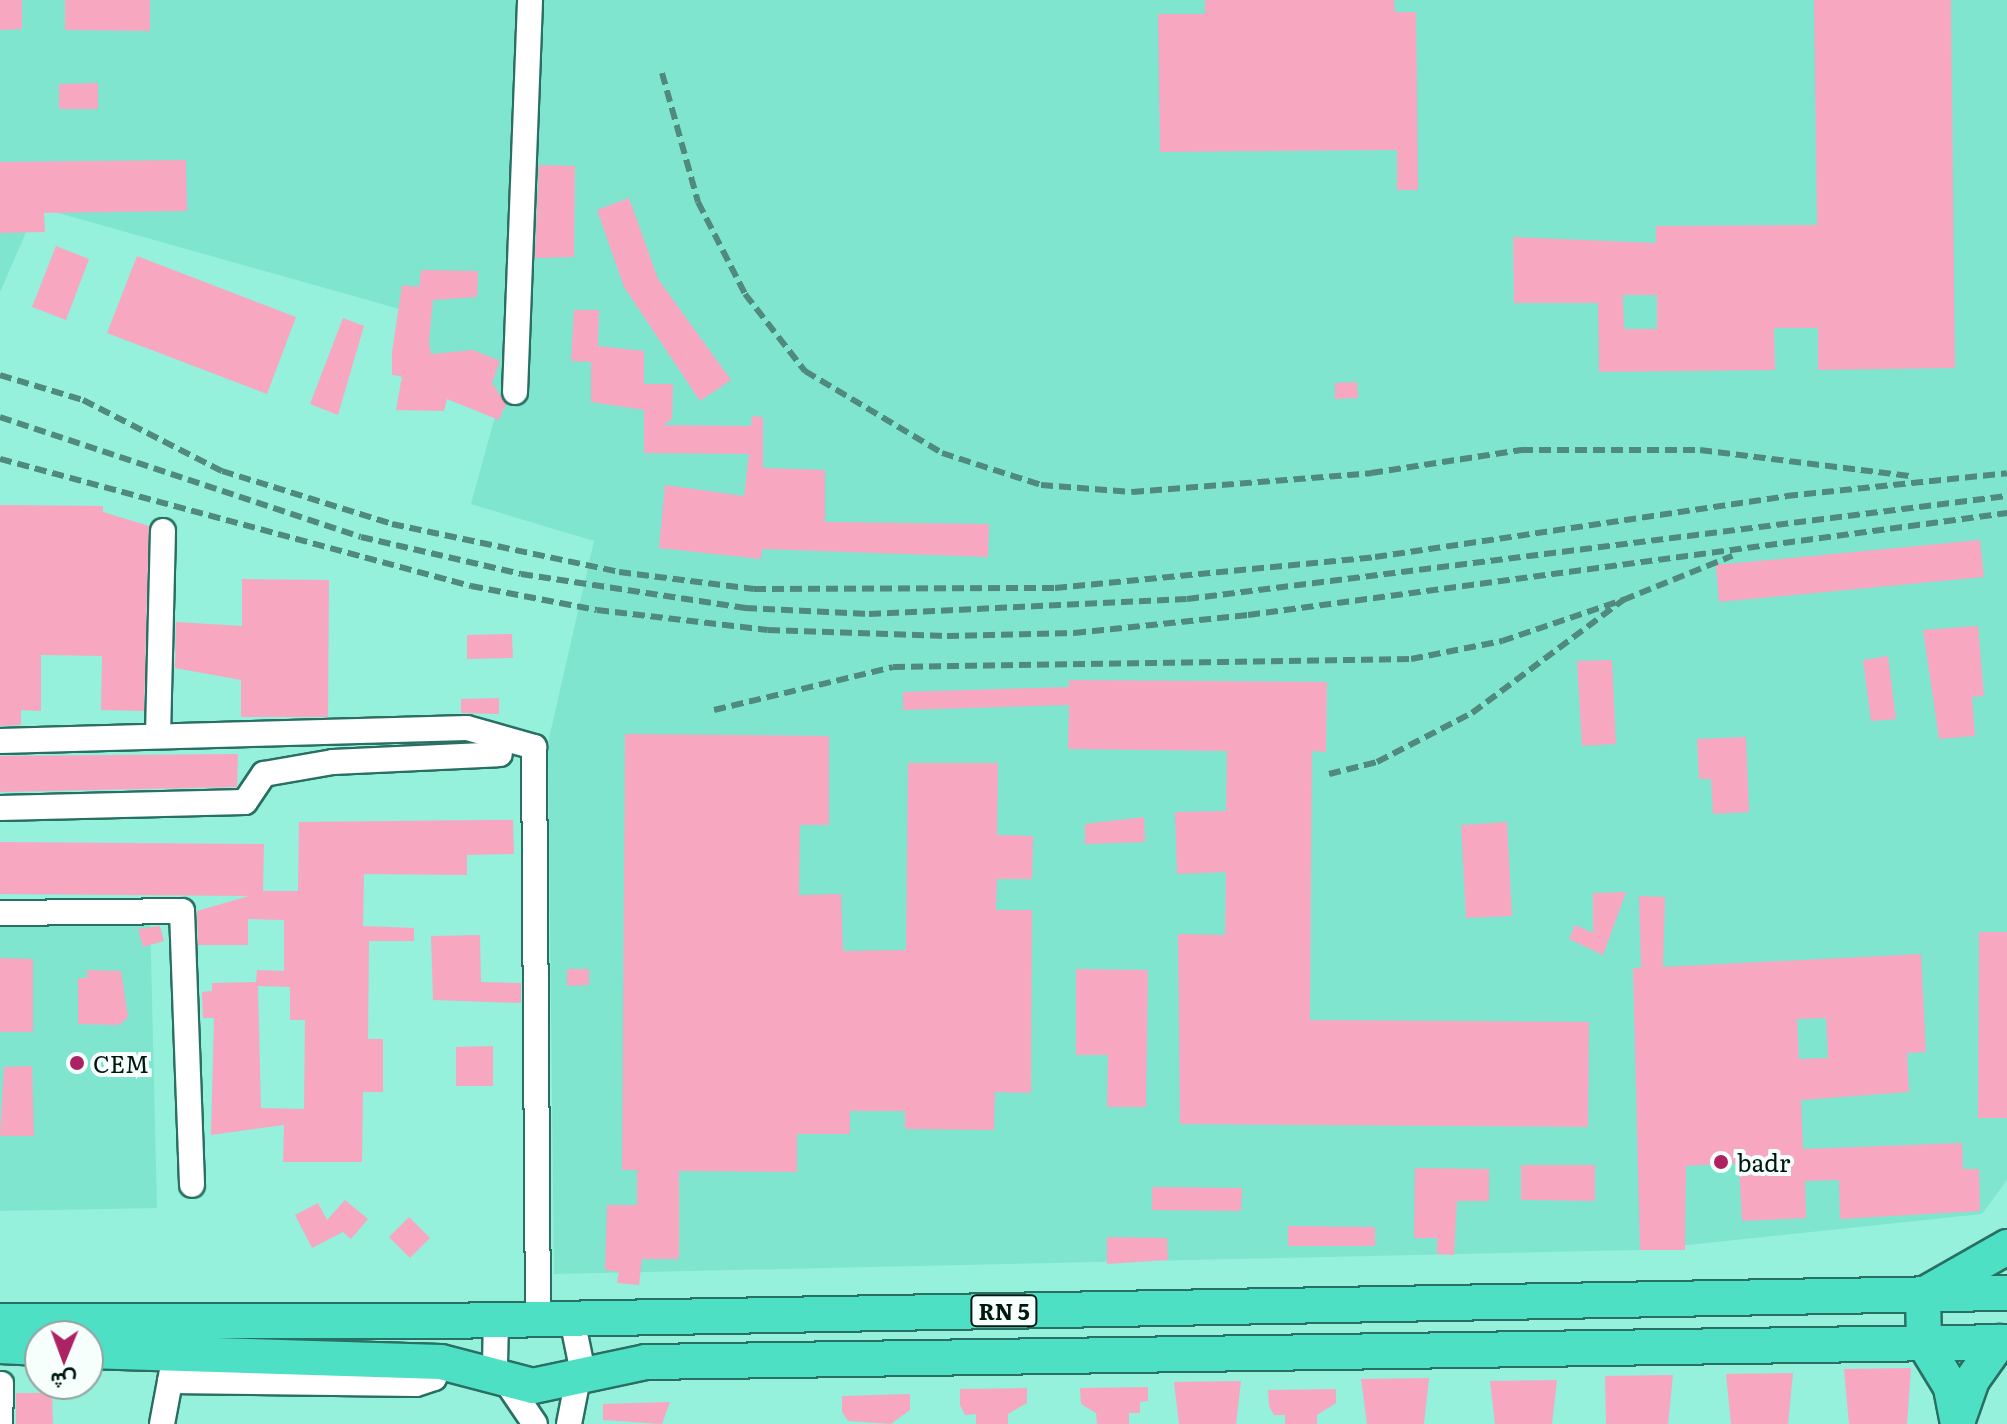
<!DOCTYPE html>
<html>
<head>
<meta charset="utf-8">
<style>
  body { margin:0 }
  #map { position:relative; width:2007px; height:1424px; overflow:hidden; background:#95f0dc; font-family:Literata,Vazirmatn,serif }
  div>[style] { position:absolute }
  .built>* { inset:0; background:#7fe5cf }
  .building>* { inset:0; background:#f8a7c1 }
  .roads { filter:drop-shadow(2px 0 #296f62) drop-shadow(-2px 0 #296f62) drop-shadow(0 2px #296f62) drop-shadow(0 -2px #296f62) }
  .minor>* { height:24px; margin:-12px; padding:0 12px; transform-origin:12px; border-radius:12px; background:#fff }
  .highway>* { height:34px; margin:-17px; padding:0 17px; transform-origin:17px; border-radius:17px; background:#4ee0c5 }
  .rail>* { height:6px; margin-top:-3px; transform-origin:0; background:repeating-linear-gradient(90deg,#4f8a7d 0 12px,transparent 0 18px) }
  .dots>* { width:22px; height:22px; translate:-50% -50%; box-sizing:border-box; border:4px solid #f6fffc; border-radius:50% }
  span { translate:-50% -50%; white-space:nowrap; text-align:center; line-height:1.15; -webkit-text-stroke:8px #f6fffc; paint-order:stroke }
  .shield-label span { padding:2px 6px; background:#f6fffc; border:2px solid; border-radius:6px; -webkit-text-stroke-width:0 }
  .shield-label { font-size:22px; color:#001712; font-weight:700 }
  .poi-label { font-size:24px; color:#001712 }
  .left { translate:0 -50%; text-align:left }
  .north { position:absolute; left:24px; top:1320px; width:80px; height:80px; box-sizing:border-box; background:#f6fffc; border:2px solid #94a29e; border-radius:50%; rotate:181deg; font-size:22px; font-weight:700; line-height:32px; text-align:center; color:#001712 }
  .north::after { content:''; display:block; margin:auto; width:28px; height:36px; background:#ad2263; clip-path:polygon(50% 0,100% 100%,50% 72%,0 100%) }
</style>
</head>
<body>
<div id="map">
  <div class="built">
    <i style="clip-path:polygon(0 0,2007px 0,2007px 1180px,1982px 1214px,1640px 1250px,554px 1274px,548px 743px,594px 541px,471px 504px,497px 409px,396px 375px,403px 310px,37px 207px,0 292px)"></i>
    <i style="clip-path:polygon(150px 915px,157px 1208px,0 1211px,0 918px)"></i>
  </div>
  <div class="building">
    <i style="clip-path:polygon(0 0,22px 0,22px 29px,0 30px)"></i>
    <i style="clip-path:polygon(65px 0,150px 0,150px 31px,65px 30px)"></i>
    <i style="clip-path:polygon(1205px 0,1394px 0,1395px 12px,1416px 12px,1418px 190px,1397px 190px,1397px 150px,1160px 152px,1158px 14px,1205px 14px)"></i>
    <i style="clip-path:polygon(evenodd,1814px 0,1951px 0,1955px 368px,1818px 370px,1818px 328px,1774px 328px,1775px 370px,1599px 372px,1598px 303px,1514px 303px,1513px 237px,1656px 243px,1656px 226px,1817px 225px,1814px 0,1623px 295px,1657px 295px,1657px 329px,1624px 329px,1623px 295px)"></i>
    <i style="clip-path:polygon(98px 83px,98px 109px,59px 109px,59px 84px)"></i>
    <i style="clip-path:polygon(186px 160px,187px 211px,44px 213px,45px 232px,0 233px,0 162px)"></i>
    <i style="clip-path:polygon(539px 165px,575px 166px,574px 257px,535px 258px)"></i>
    <i style="clip-path:polygon(629px 198px,658px 279px,731px 380px,700px 401px,624px 287px,597px 210px)"></i>
    <i style="clip-path:polygon(56px 246px,89px 259px,66px 320px,32px 307px)"></i>
    <i style="clip-path:polygon(137px 256px,296px 317px,267px 394px,107px 333px)"></i>
    <i style="clip-path:polygon(421px 270px,478px 271px,477px 297px,433px 300px,429px 341px,431px 354px,473px 350px,500px 361px,492px 383px,506px 404px,499px 420px,447px 399px,444px 411px,396px 410px,402px 376px,392px 375px,392px 352px,402px 285px,419px 287px)"></i>
    <i style="clip-path:polygon(574px 310px,599px 310px,598px 346px,644px 351px,644px 384px,673px 384px,672px 419px,663px 425px,751px 426px,752px 416px,763px 417px,763px 468px,825px 470px,825px 522px,989px 524px,988px 557px,762px 549px,761px 559px,659px 548px,665px 485px,744px 496px,749px 454px,644px 453px,644px 410px,591px 402px,591px 362px,571px 361px)"></i>
    <i style="clip-path:polygon(343px 318px,364px 326px,338px 415px,310px 404px)"></i>
    <i style="clip-path:polygon(1357px 382px,1358px 398px,1335px 399px,1335px 383px)"></i>
    <i style="clip-path:polygon(0 505px,103px 506px,103px 512px,149px 526px,144px 711px,101px 710px,102px 656px,41px 655px,41px 711px,21px 710px,21px 725px,0 726px)"></i>
    <i style="clip-path:polygon(1980px 540px,1984px 577px,1719px 602px,1716px 565px)"></i>
    <i style="clip-path:polygon(242px 579px,329px 580px,328px 717px,241px 717px,241px 680px,175px 668px,176px 622px,242px 626px)"></i>
    <i style="clip-path:polygon(1978px 626px,1984px 696px,1972px 697px,1975px 736px,1939px 739px,1923px 630px)"></i>
    <i style="clip-path:polygon(512px 634px,513px 658px,467px 659px,467px 635px)"></i>
    <i style="clip-path:polygon(1888px 656px,1896px 719px,1871px 721px,1863px 660px)"></i>
    <i style="clip-path:polygon(1612px 660px,1616px 744px,1582px 746px,1577px 661px)"></i>
    <i style="clip-path:polygon(1069px 680px,1327px 682px,1326px 752px,1312px 751px,1310px 1020px,1589px 1022px,1588px 1127px,1180px 1124px,1178px 934px,1225px 935px,1226px 872px,1177px 874px,1175px 812px,1226px 811px,1227px 751px,1068px 749px,1069px 705px,903px 710px,903px 692px,1069px 687px)"></i>
    <i style="clip-path:polygon(499px 698px,499px 714px,461px 713px,461px 699px)"></i>
    <i style="clip-path:polygon(625px 734px,829px 736px,829px 825px,800px 825px,799px 895px,841px 894px,843px 951px,906px 950px,908px 763px,998px 763px,997px 835px,1033px 836px,1032px 879px,997px 879px,996px 910px,1032px 910px,1031px 1093px,995px 1092px,994px 1130px,905px 1129px,905px 1111px,850px 1111px,850px 1134px,797px 1134px,797px 1172px,679px 1171px,679px 1259px,642px 1259px,639px 1285px,617px 1283px,619px 1272px,605px 1270px,607px 1205px,637px 1205px,637px 1170px,622px 1170px)"></i>
    <i style="clip-path:polygon(1746px 737px,1749px 812px,1713px 814px,1711px 779px,1699px 779px,1697px 739px)"></i>
    <i style="clip-path:polygon(238px 754px,237px 787px,0 792px,0 756px)"></i>
    <i style="clip-path:polygon(1144px 817px,1145px 842px,1085px 844px,1085px 824px)"></i>
    <i style="clip-path:polygon(evenodd,490px 820px,513px 820px,514px 854px,467px 855px,467px 875px,364px 874px,363px 926px,414px 928px,414px 941px,369px 941px,368px 1039px,383px 1039px,383px 1092px,363px 1092px,362px 1162px,283px 1162px,284px 1125px,211px 1135px,214px 1018px,203px 1018px,202px 992px,212px 991px,212px 983px,256px 982px,257px 970px,284px 971px,284px 920px,248px 919px,248px 945px,198px 945px,197px 911px,249px 896px,0 894px,0 842px,264px 844px,263px 891px,298px 891px,299px 822px,490px 820px,258px 986px,290px 987px,290px 1020px,305px 1020px,304px 1109px,261px 1108px,258px 986px)"></i>
    <i style="clip-path:polygon(1507px 822px,1512px 916px,1466px 918px,1461px 825px)"></i>
    <i style="clip-path:polygon(1626px 892px,1603px 955px,1569px 939px,1575px 925px,1593px 933px,1593px 893px)"></i>
    <i style="clip-path:polygon(evenodd,1639px 896px,1665px 897px,1663px 967px,1921px 954px,1926px 1052px,1907px 1053px,1909px 1092px,1801px 1100px,1803px 1149px,1962px 1143px,1963px 1169px,1979px 1169px,1980px 1211px,1840px 1219px,1839px 1180px,1805px 1181px,1806px 1218px,1742px 1221px,1739px 1163px,1686px 1166px,1685px 1250px,1640px 1250px,1633px 968px,1641px 968px,1639px 896px,1826px 1018px,1828px 1058px,1799px 1059px,1797px 1019px,1826px 1018px)"></i>
    <i style="clip-path:polygon(160px 926px,164px 941px,143px 947px,138px 929px)"></i>
    <i style="clip-path:polygon(1979px 932px,2007px 932px,2007px 1118px,1978px 1118px)"></i>
    <i style="clip-path:polygon(480px 935px,481px 982px,521px 983px,521px 1003px,433px 1000px,431px 936px)"></i>
    <i style="clip-path:polygon(0 958px,33px 959px,33px 1032px,0 1032px)"></i>
    <i style="clip-path:polygon(567px 969px,589px 969px,589px 985px,567px 986px)"></i>
    <i style="clip-path:polygon(1076px 969px,1148px 970px,1146px 1107px,1107px 1107px,1108px 1055px,1076px 1055px)"></i>
    <i style="clip-path:polygon(87px 970px,121px 971px,128px 1017px,120px 1025px,78px 1024px,78px 978px,87px 978px)"></i>
    <i style="clip-path:polygon(493px 1046px,493px 1086px,456px 1086px,456px 1047px)"></i>
    <i style="clip-path:polygon(32px 1066px,34px 1136px,0 1136px,4px 1067px)"></i>
    <i style="clip-path:polygon(1521px 1165px,1595px 1165px,1595px 1201px,1521px 1200px)"></i>
    <i style="clip-path:polygon(1415px 1168px,1489px 1169px,1489px 1201px,1457px 1201px,1454px 1255px,1437px 1254px,1437px 1238px,1414px 1238px)"></i>
    <i style="clip-path:polygon(1152px 1187px,1242px 1188px,1241px 1211px,1152px 1210px)"></i>
    <i style="clip-path:polygon(345px 1200px,368px 1219px,351px 1239px,343px 1232px,312px 1248px,295px 1215px,318px 1203px,327px 1220px)"></i>
    <i style="clip-path:polygon(409px 1217px,430px 1238px,410px 1258px,389px 1237px)"></i>
    <i style="clip-path:polygon(1288px 1226px,1375px 1227px,1375px 1246px,1288px 1246px)"></i>
    <i style="clip-path:polygon(1107px 1237px,1167px 1238px,1168px 1260px,1107px 1264px)"></i>
    <i style="clip-path:polygon(1911px 1368px,1907px 1424px,1849px 1424px,1844px 1369px)"></i>
    <i style="clip-path:polygon(1793px 1373px,1788px 1424px,1731px 1424px,1726px 1374px)"></i>
    <i style="clip-path:polygon(1673px 1375px,1668px 1424px,1606px 1424px,1605px 1376px)"></i>
    <i style="clip-path:polygon(1429px 1378px,1424px 1424px,1367px 1424px,1361px 1379px)"></i>
    <i style="clip-path:polygon(1557px 1380px,1552px 1424px,1495px 1424px,1490px 1381px)"></i>
    <i style="clip-path:polygon(1241px 1381px,1236px 1424px,1179px 1424px,1174px 1382px)"></i>
    <i style="clip-path:polygon(1148px 1387px,1148px 1401px,1140px 1402px,1140px 1413px,1129px 1413px,1129px 1424px,1097px 1424px,1096px 1413px,1081px 1404px,1080px 1388px)"></i>
    <i style="clip-path:polygon(1027px 1388px,1027px 1403px,1008px 1414px,1008px 1424px,976px 1424px,976px 1414px,965px 1415px,960px 1405px,960px 1389px)"></i>
    <i style="clip-path:polygon(1336px 1389px,1336px 1403px,1317px 1415px,1317px 1424px,1285px 1424px,1285px 1415px,1274px 1415px,1269px 1406px,1268px 1390px)"></i>
    <i style="clip-path:polygon(16px 1393px,52px 1393px,53px 1424px,16px 1424px)"></i>
    <i style="clip-path:polygon(910px 1394px,910px 1410px,891px 1424px,848px 1421px,842px 1412px,842px 1396px)"></i>
    <i style="clip-path:polygon(670px 1402px,662px 1424px,603px 1420px,603px 1404px)"></i>
  </div>
  <div class="roads">
    <div class="minor">
      <i style="left:515px;top:392px;width:392px;rotate:-87.8deg"></i>
      <i style="left:158px;top:735px;width:204px;rotate:-88.6deg"></i>
      <i style="left:0;top:741px;width:467px;rotate:-1.6deg"></i>
      <i style="left:467px;top:728px;width:70px;rotate:15.8deg"></i>
      <i style="left:534px;top:747px;width:572px;rotate:89.6deg"></i>
      <i style="left:0;top:808px;width:245px;rotate:-1.4deg"></i>
      <i style="left:245px;top:802px;width:34px;rotate:-56deg"></i>
      <i style="left:264px;top:774px;width:70px;rotate:-9.9deg"></i>
      <i style="left:333px;top:762px;width:167px;rotate:-2.7deg"></i>
      <i style="left:0;top:913px;width:182px;rotate:-0.6deg"></i>
      <i style="left:182px;top:911px;width:274px;rotate:87.9deg"></i>
      <i style="left:496px;top:1320px;width:45px;rotate:91.3deg"></i>
      <i style="left:495px;top:1365px;width:71px;rotate:55.9deg"></i>
      <i style="left:170px;top:1381px;width:246px;rotate:0.7deg"></i>
      <i style="left:416px;top:1384px;width:19px;rotate:-18deg"></i>
      <i style="left:434px;top:1378px;width:17px;rotate:-66deg"></i>
      <i style="left:0;top:1422px;width:38px;rotate:-88deg"></i>
      <i style="left:162px;top:1424px;width:60px;rotate:-79.4deg"></i>
      <i style="left:569px;top:1424px;width:62px;rotate:-78.9deg"></i>
      <i style="left:581px;top:1363px;width:45px;rotate:-101.6deg"></i>
    </div>
    <div class="highway">
      <i style="left:0;top:1321px;width:443px"></i>
      <i style="left:443px;top:1321px;width:1564px;rotate:-1.03deg"></i>
      <i style="left:0;top:1346px;width:40px;rotate:2.9deg"></i>
      <i style="left:88px;top:1351px;width:353px;rotate:1.8deg"></i>
      <i style="left:441px;top:1362px;width:95px;rotate:14.6deg"></i>
      <i style="left:533px;top:1386px;width:116px;rotate:-12deg"></i>
      <i style="left:646px;top:1362px;width:1361px;rotate:-0.84deg"></i>
      <i style="left:1958px;top:1420px;width:42px;rotate:-70.7deg"></i>
      <i style="left:1972px;top:1380px;width:47px;rotate:-54.6deg"></i>
      <i style="left:1958px;top:1424px;width:38px;rotate:-101deg"></i>
      <i style="left:1951px;top:1387px;width:52px;rotate:-121.5deg"></i>
      <i style="left:1924px;top:1343px;width:48px;rotate:-91.2deg"></i>
      <i style="left:1923px;top:1295px;width:97px;rotate:-29.7deg"></i>
    </div>
  </div>
  <div class="rail">
    <i style="left:662px;top:73px;width:134px;rotate:74.4deg"></i>
    <i style="left:698px;top:202px;width:103px;rotate:62.9deg"></i>
    <i style="left:745px;top:294px;width:98px;rotate:52.1deg"></i>
    <i style="left:805px;top:371px;width:160px;rotate:30.9deg"></i>
    <i style="left:942px;top:453px;width:104px;rotate:17.9deg"></i>
    <i style="left:1041px;top:485px;width:91px;rotate:4.4deg"></i>
    <i style="left:1132px;top:492px;width:240px;rotate:-4.5deg"></i>
    <i style="left:1371px;top:473px;width:152px;rotate:-8.7deg"></i>
    <i style="left:1521px;top:450px;width:179px"></i>
    <i style="left:1700px;top:450px;width:211px;rotate:7.1deg"></i>
    <i style="left:0;top:375px;width:87px;rotate:16.8deg"></i>
    <i style="left:83px;top:400px;width:156px;rotate:27.1deg"></i>
    <i style="left:222px;top:471px;width:178px;rotate:17.3deg"></i>
    <i style="left:392px;top:524px;width:232px;rotate:11.9deg"></i>
    <i style="left:619px;top:572px;width:136px;rotate:7.2deg"></i>
    <i style="left:754px;top:589px;width:301px;rotate:-0.2deg"></i>
    <i style="left:1055px;top:588px;width:321px;rotate:-5.5deg"></i>
    <i style="left:1375px;top:557px;width:416px;rotate:-8.4deg"></i>
    <i style="left:1786px;top:496px;width:222px;rotate:-5.9deg"></i>
    <i style="left:0;top:417px;width:380px;rotate:18.4deg"></i>
    <i style="left:361px;top:537px;width:164px;rotate:13deg"></i>
    <i style="left:521px;top:574px;width:227px;rotate:8.6deg"></i>
    <i style="left:745px;top:608px;width:124px;rotate:2.8deg"></i>
    <i style="left:869px;top:614px;width:318px;rotate:-2.7deg"></i>
    <i style="left:1187px;top:599px;width:826px;rotate:-7.16deg"></i>
    <i style="left:0;top:459px;width:488px;rotate:15.1deg"></i>
    <i style="left:471px;top:586px;width:128px;rotate:10.8deg"></i>
    <i style="left:597px;top:610px;width:172px;rotate:6.7deg"></i>
    <i style="left:768px;top:630px;width:179px;rotate:1.9deg"></i>
    <i style="left:947px;top:636px;width:127px;rotate:-1.4deg"></i>
    <i style="left:1074px;top:633px;width:175px;rotate:-5.9deg"></i>
    <i style="left:1248px;top:615px;width:766px;rotate:-7.65deg"></i>
    <i style="left:714px;top:710px;width:184px;rotate:-13.5deg"></i>
    <i style="left:893px;top:667px;width:518px;rotate:-0.88deg"></i>
    <i style="left:1411px;top:659px;width:93px;rotate:-11.2deg"></i>
    <i style="left:1502px;top:641px;width:128px;rotate:-18.7deg"></i>
    <i style="left:1329px;top:774px;width:49px;rotate:-14deg"></i>
    <i style="left:1377px;top:762px;width:107px;rotate:-27.3deg"></i>
    <i style="left:1472px;top:713px;width:189px;rotate:-36.8deg"></i>
    <i style="left:1623px;top:600px;width:118px;rotate:-22deg"></i>
  </div>
  <div class="dots">
    <i style="left:77px;top:1063px;background:#ad2263"></i>
    <i style="left:1721px;top:1162px;background:#ad2263"></i>
  </div>
  <div class="shield-label">
    <span style="left:1004px;top:1311px">RN 5</span>
  </div>
  <div class="poi-label">
    <span class="left" style="left:93px;top:1063px">CEM</span>
    <span class="left" style="left:1737px;top:1162px">badr</span>
  </div>
  <div class="north">ش</div>
</div>
</body>
</html>
